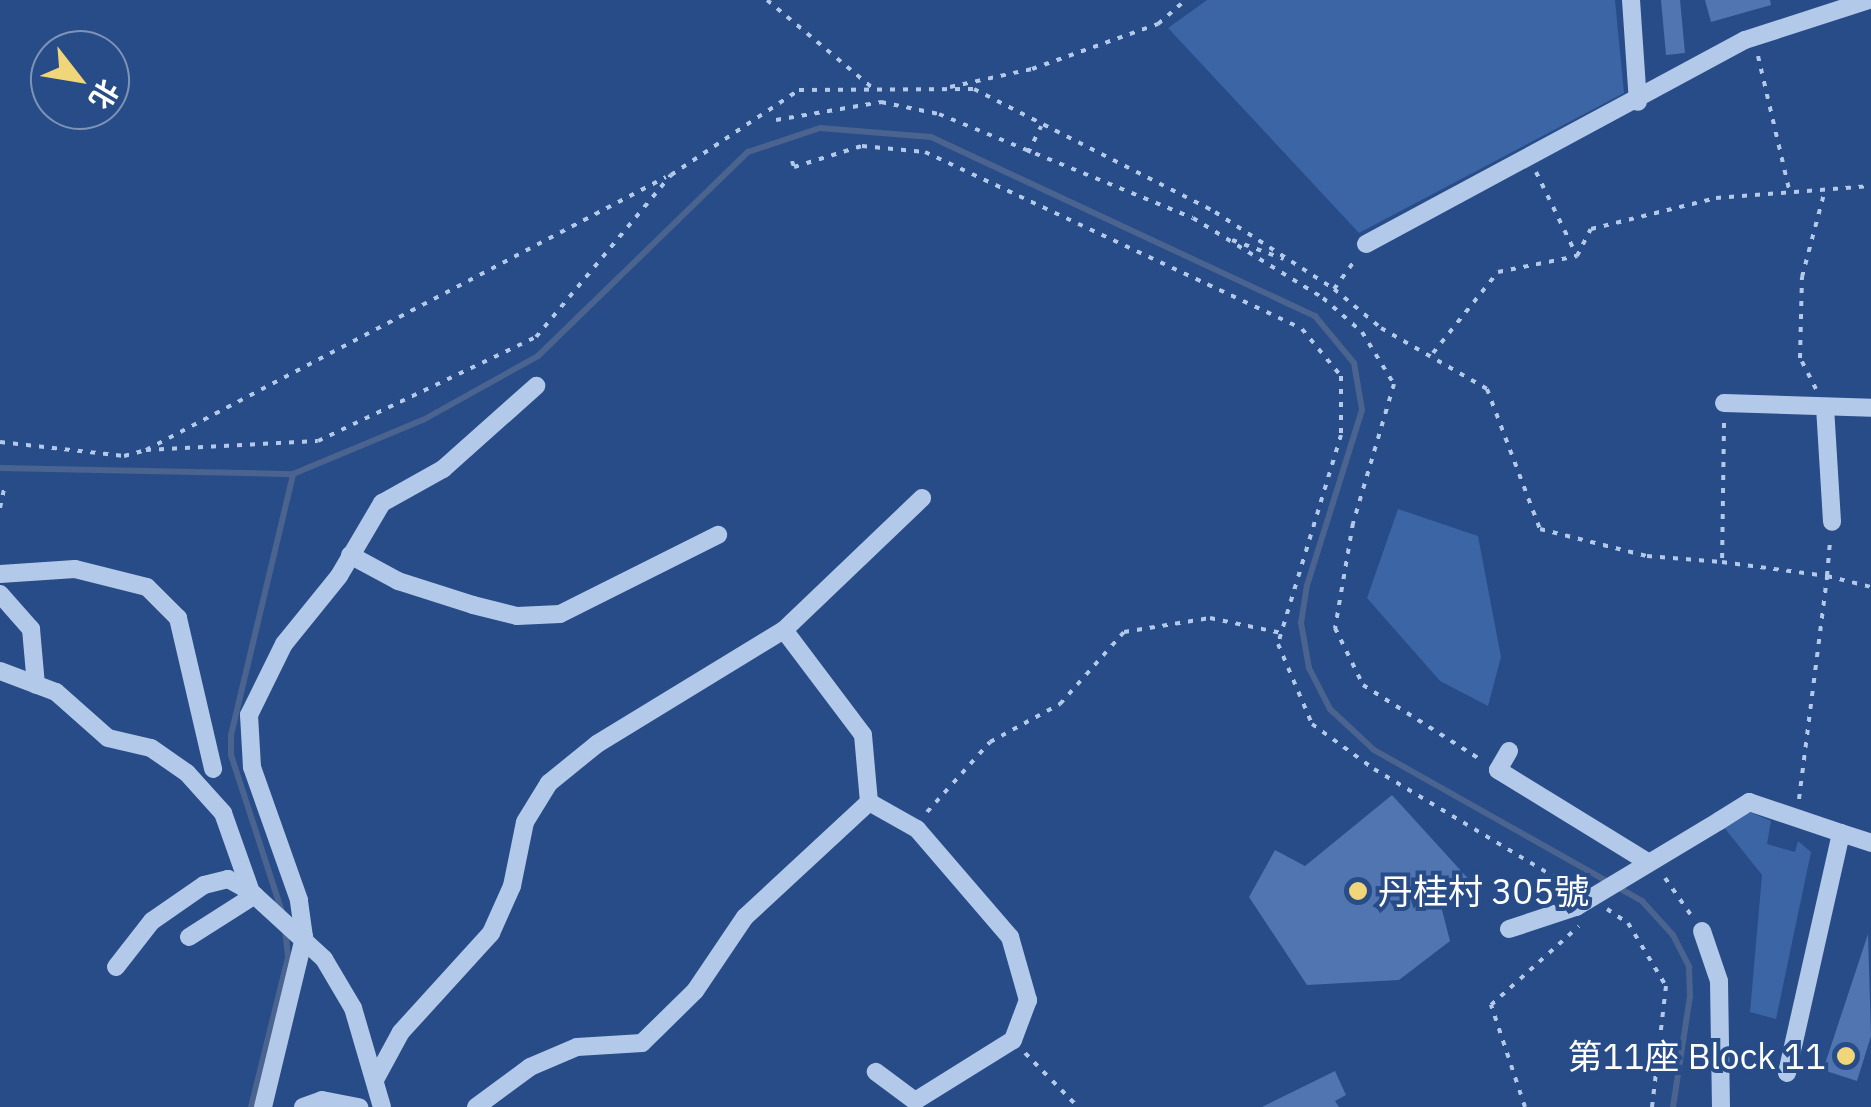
<!DOCTYPE html>
<html>
<head>
<meta charset="utf-8">
<style>
  body { margin:0 }
  #map { position:relative; width:1871px; height:1107px; overflow:hidden; background:#274c88; font-family:"IBM Plex Sans","Noto Sans SC",sans-serif }
  div>[style] { position:absolute }
  .green>* { inset:0; background:#3c65a5 }
  .stream>* { height:6px; margin:-3px; padding:0 3px; transform-origin:3px; border-radius:3px; background:#4a638f }
  .building>* { inset:0; background:#5075b0 }
  .path>* { height:4px; margin-top:-2px; transform-origin:0; background:repeating-linear-gradient(90deg,#b3c9e9 0 5px,transparent 0 13px) }
  .minor>* { height:18px; margin:-9px; padding:0 9px; transform-origin:9px; border-radius:9px; background:#b3c9e9 }
  .minor-bridge>* { height:18px; margin:-9px; padding:0 9px; transform-origin:9px; border-radius:9px; background:#b3c9e9 }
  .dots>* { width:28px; height:28px; translate:-50% -50%; box-sizing:border-box; border:5px solid #274c88; border-radius:50% }
  span { translate:-50% -50%; white-space:nowrap; text-align:center; line-height:1.15; -webkit-text-stroke:8px #274c88; paint-order:stroke }
  .poi-label { font-size:35px; color:#fff }
  .left { translate:0 -50%; text-align:left }
  .right { translate:-100% -50%; text-align:right }
  .north { position:absolute; left:30px; top:30px; width:100px; height:100px; box-sizing:border-box; background:#274c88; border:2px solid #7d94b8; border-radius:50%; rotate:121deg; font-size:28px; font-weight:700; line-height:40px; text-align:center; color:#fff }
  .north::after { content:''; display:block; margin:auto; width:35px; height:45px; background:#f1d579; clip-path:polygon(50% 0,100% 100%,50% 72%,0 100%) }
</style>
</head>
<body>
<div id="map">
  <div class="green">
    <i style="clip-path:polygon(1207px 0,1615px 0,1624px 93px,1359px 233px,1168px 28px)"></i>
    <i style="clip-path:polygon(1398px 509px,1478px 536px,1501px 657px,1488px 706px,1440px 681px,1367px 598px)"></i>
    <i style="clip-path:polygon(1750px 812px,1771px 821px,1767px 844px,1795px 852px,1798px 841px,1811px 852px,1776px 1019px,1750px 1012px,1762px 875px,1723px 826px)"></i>
  </div>
  <div class="stream">
    <i style="left:0;top:468px;width:293px;rotate:1.2deg"></i>
    <i style="left:293px;top:474px;width:141px;rotate:-22.6deg"></i>
    <i style="left:423px;top:420px;width:132px;rotate:-29.1deg"></i>
    <i style="left:538px;top:356px;width:293px;rotate:-44.2deg"></i>
    <i style="left:748px;top:152px;width:76px;rotate:-18.4deg"></i>
    <i style="left:820px;top:128px;width:111px;rotate:4.6deg"></i>
    <i style="left:931px;top:137px;width:424px;rotate:25deg"></i>
    <i style="left:1315px;top:316px;width:61px;rotate:50.3deg"></i>
    <i style="left:1354px;top:363px;width:48px;rotate:80.3deg"></i>
    <i style="left:1362px;top:410px;width:183px;rotate:107.4deg"></i>
    <i style="left:1307px;top:585px;width:38px;rotate:99deg"></i>
    <i style="left:1301px;top:623px;width:46px;rotate:79.9deg"></i>
    <i style="left:1309px;top:668px;width:46px;rotate:62.9deg"></i>
    <i style="left:1330px;top:709px;width:60px;rotate:43deg"></i>
    <i style="left:1374px;top:750px;width:308px;rotate:29.4deg"></i>
    <i style="left:1642px;top:901px;width:46px;rotate:47.6deg"></i>
    <i style="left:1673px;top:935px;width:36px;rotate:63deg"></i>
    <i style="left:1689px;top:967px;width:29px;rotate:88deg"></i>
    <i style="left:1690px;top:996px;width:112px;rotate:98.7deg"></i>
    <i style="left:283px;top:915px;width:168px;rotate:-108deg"></i>
    <i style="left:231px;top:755px;width:20px;rotate:-90deg"></i>
    <i style="left:231px;top:735px;width:268px;rotate:-76.6deg"></i>
    <i style="left:251px;top:1107px;width:154px;rotate:-76.1deg"></i>
    <i style="left:288px;top:957px;width:29px;rotate:-96deg"></i>
  </div>
  <div class="building">
    <i style="clip-path:polygon(1661px 0,1680px 0,1685px 53px,1666px 55px)"></i>
    <i style="clip-path:polygon(1705px 0,1770px 0,1771px 5px,1711px 22px)"></i>
    <i style="clip-path:polygon(1392px 795px,1473px 884px,1441px 906px,1450px 941px,1399px 980px,1307px 985px,1249px 897px,1275px 850px,1305px 866px)"></i>
    <i style="clip-path:polygon(1868px 934px,1871px 1036px,1857px 1081px,1823px 1070px)"></i>
    <i style="clip-path:polygon(1335px 1071px,1346px 1095px,1335px 1101px,1339px 1107px,1262px 1107px)"></i>
  </div>
  <div class="path">
    <i style="left:767px;top:0;width:139px;rotate:39.8deg"></i>
    <i style="left:1758px;top:56px;width:141px;rotate:76.9deg"></i>
    <i style="left:950px;top:87px;width:84px;rotate:-12.4deg"></i>
    <i style="left:1032px;top:69px;width:134px;rotate:-19.7deg"></i>
    <i style="left:1158px;top:24px;width:37px;rotate:-41deg"></i>
    <i style="left:776px;top:120px;width:107px;rotate:-9.7deg"></i>
    <i style="left:881px;top:102px;width:59px;rotate:11.7deg"></i>
    <i style="left:939px;top:114px;width:274px;rotate:22.3deg"></i>
    <i style="left:1193px;top:218px;width:153px;rotate:31.6deg"></i>
    <i style="left:1323px;top:298px;width:52px;rotate:41.1deg"></i>
    <i style="left:1362px;top:332px;width:61px;rotate:58.4deg"></i>
    <i style="left:1394px;top:384px;width:145px;rotate:106.4deg"></i>
    <i style="left:1353px;top:523px;width:107px;rotate:99.7deg"></i>
    <i style="left:1335px;top:628px;width:64px;rotate:63.8deg"></i>
    <i style="left:1363px;top:685px;width:140px;rotate:32.4deg"></i>
    <i style="left:1028px;top:153px;width:30px;rotate:-64deg"></i>
    <i style="left:792px;top:161px;width:6px;rotate:72deg"></i>
    <i style="left:794px;top:167px;width:71px;rotate:-17.2deg"></i>
    <i style="left:862px;top:146px;width:63px;rotate:5.4deg"></i>
    <i style="left:925px;top:152px;width:416px;rotate:25.1deg"></i>
    <i style="left:1302px;top:329px;width:61px;rotate:50.3deg"></i>
    <i style="left:1341px;top:376px;width:59px;rotate:90deg"></i>
    <i style="left:1341px;top:435px;width:218px;rotate:106.8deg"></i>
    <i style="left:1278px;top:644px;width:87px;rotate:67deg"></i>
    <i style="left:1312px;top:724px;width:77px;rotate:36deg"></i>
    <i style="left:1374px;top:769px;width:232px;rotate:30.9deg"></i>
    <i style="left:1536px;top:172px;width:93px;rotate:64deg"></i>
    <i style="left:1232px;top:240px;width:55px;rotate:20.1deg"></i>
    <i style="left:1334px;top:289px;width:36px;rotate:-54deg"></i>
    <i style="left:1433px;top:353px;width:104px;rotate:-51.3deg"></i>
    <i style="left:1498px;top:272px;width:81px;rotate:-11.4deg"></i>
    <i style="left:1577px;top:256px;width:30px;rotate:-63deg"></i>
    <i style="left:1591px;top:229px;width:129px;rotate:-13.9deg"></i>
    <i style="left:1716px;top:198px;width:155px;rotate:-4.4deg"></i>
    <i style="left:1816px;top:389px;width:35px;rotate:-117deg"></i>
    <i style="left:1800px;top:358px;width:81px;rotate:-88.6deg"></i>
    <i style="left:1802px;top:277px;width:90px;rotate:-75.2deg"></i>
    <i style="left:1724px;top:423px;width:139px;rotate:90.8deg"></i>
    <i style="left:1722px;top:562px;width:106px;rotate:7.6deg"></i>
    <i style="left:1827px;top:576px;width:35px;rotate:-85deg"></i>
    <i style="left:0;top:442px;width:125px;rotate:6.4deg"></i>
    <i style="left:124px;top:456px;width:23px;rotate:-15deg"></i>
    <i style="left:146px;top:450px;width:587px;rotate:-27.7deg"></i>
    <i style="left:146px;top:450px;width:172px;rotate:-3deg"></i>
    <i style="left:318px;top:441px;width:242px;rotate:-25.5deg"></i>
    <i style="left:536px;top:337px;width:211px;rotate:-50.2deg"></i>
    <i style="left:671px;top:175px;width:154px;rotate:-33.6deg"></i>
    <i style="left:799px;top:90px;width:175px;rotate:-0.3deg"></i>
    <i style="left:974px;top:89px;width:271px;rotate:27deg"></i>
    <i style="left:1215px;top:212px;width:142px;rotate:32.9deg"></i>
    <i style="left:1334px;top:289px;width:61px;rotate:39.7deg"></i>
    <i style="left:1381px;top:328px;width:122px;rotate:29.9deg"></i>
    <i style="left:1487px;top:389px;width:150px;rotate:69.3deg"></i>
    <i style="left:1540px;top:529px;width:110px;rotate:14.2deg"></i>
    <i style="left:1647px;top:556px;width:75px;rotate:4.6deg"></i>
    <i style="left:0;top:508px;width:19px;rotate:-78deg"></i>
    <i style="left:1799px;top:799px;width:225px;rotate:-82.8deg"></i>
    <i style="left:1827px;top:576px;width:45px;rotate:14deg"></i>
    <i style="left:927px;top:812px;width:94px;rotate:-48deg"></i>
    <i style="left:990px;top:742px;width:80px;rotate:-28.5deg"></i>
    <i style="left:1060px;top:704px;width:96px;rotate:-48.4deg"></i>
    <i style="left:1124px;top:632px;width:87px;rotate:-9.2deg"></i>
    <i style="left:1210px;top:618px;width:73px;rotate:11.9deg"></i>
    <i style="left:1665px;top:878px;width:45px;rotate:54.9deg"></i>
    <i style="left:1607px;top:909px;width:25px;rotate:34deg"></i>
    <i style="left:1628px;top:923px;width:74px;rotate:58.9deg"></i>
    <i style="left:1666px;top:986px;width:122px;rotate:96.6deg"></i>
    <i style="left:1025px;top:1053px;width:76px;rotate:45.5deg"></i>
    <i style="left:1740px;top:1063px;width:36px;rotate:-24deg"></i>
    <i style="left:1525px;top:1107px;width:108px;rotate:-108.4deg"></i>
    <i style="left:1491px;top:1005px;width:118px;rotate:-41.9deg"></i>
  </div>
  <div class="minor">
    <i style="left:1631px;top:0;width:102px;rotate:86.1deg"></i>
    <i style="left:1366px;top:244px;width:430px;rotate:-28.3deg"></i>
    <i style="left:1745px;top:40px;width:130px;rotate:-17.9deg"></i>
    <i style="left:1724px;top:403px;width:147px;rotate:1.9deg"></i>
    <i style="left:1825px;top:407px;width:115px;rotate:86.5deg"></i>
    <i style="left:350px;top:555px;width:55px;rotate:28.4deg"></i>
    <i style="left:398px;top:581px;width:79px;rotate:17.7deg"></i>
    <i style="left:473px;top:605px;width:45px;rotate:14deg"></i>
    <i style="left:517px;top:616px;width:43px;rotate:-2.7deg"></i>
    <i style="left:560px;top:614px;width:177px;rotate:-26.6deg"></i>
    <i style="left:0;top:574px;width:75px;rotate:-3.8deg"></i>
    <i style="left:75px;top:569px;width:74px;rotate:14deg"></i>
    <i style="left:147px;top:587px;width:44px;rotate:45deg"></i>
    <i style="left:178px;top:618px;width:155px;rotate:76.9deg"></i>
    <i style="left:0;top:594px;width:47px;rotate:48.5deg"></i>
    <i style="left:31px;top:629px;width:56px;rotate:84.9deg"></i>
    <i style="left:784px;top:630px;width:131px;rotate:53deg"></i>
    <i style="left:863px;top:735px;width:67px;rotate:84.9deg"></i>
    <i style="left:0;top:671px;width:60px;rotate:20.6deg"></i>
    <i style="left:56px;top:692px;width:69px;rotate:41.5deg"></i>
    <i style="left:108px;top:738px;width:44px;rotate:13.1deg"></i>
    <i style="left:151px;top:748px;width:44px;rotate:34.8deg"></i>
    <i style="left:187px;top:773px;width:54px;rotate:48deg"></i>
    <i style="left:223px;top:813px;width:84px;rotate:70.5deg"></i>
    <i style="left:251px;top:892px;width:99px;rotate:42.5deg"></i>
    <i style="left:324px;top:959px;width:57px;rotate:59.4deg"></i>
    <i style="left:353px;top:1008px;width:103px;rotate:73.7deg"></i>
    <i style="left:1509px;top:751px;width:22px;rotate:120deg"></i>
    <i style="left:1498px;top:770px;width:174px;rotate:31.6deg"></i>
    <i style="left:1719px;top:821px;width:36px;rotate:-32deg"></i>
    <i style="left:1749px;top:802px;width:97px;rotate:18.6deg"></i>
    <i style="left:1509px;top:929px;width:71px;rotate:-18.2deg"></i>
    <i style="left:1702px;top:931px;width:53px;rotate:71.2deg"></i>
    <i style="left:1719px;top:981px;width:126px;rotate:89.1deg"></i>
    <i style="left:189px;top:937px;width:78px;rotate:-32.5deg"></i>
    <i style="left:116px;top:967px;width:58px;rotate:-52deg"></i>
    <i style="left:152px;top:921px;width:63px;rotate:-34.7deg"></i>
    <i style="left:204px;top:885px;width:25px;rotate:-14deg"></i>
    <i style="left:228px;top:879px;width:26px;rotate:29deg"></i>
    <i style="left:1787px;top:1073px;width:246px;rotate:-77.3deg"></i>
    <i style="left:1841px;top:833px;width:32px;rotate:18deg"></i>
    <i style="left:376px;top:1078px;width:52px;rotate:-61.5deg"></i>
    <i style="left:401px;top:1032px;width:134px;rotate:-47.7deg"></i>
    <i style="left:491px;top:933px;width:51px;rotate:-65.9deg"></i>
    <i style="left:512px;top:886px;width:65px;rotate:-78.5deg"></i>
    <i style="left:525px;top:822px;width:46px;rotate:-58.4deg"></i>
    <i style="left:549px;top:783px;width:62px;rotate:-39.1deg"></i>
    <i style="left:597px;top:744px;width:219px;rotate:-31.4deg"></i>
    <i style="left:784px;top:630px;width:191px;rotate:-43.7deg"></i>
    <i style="left:263px;top:1107px;width:175px;rotate:-76.4deg"></i>
    <i style="left:304px;top:937px;width:37px;rotate:-98deg"></i>
    <i style="left:299px;top:900px;width:141px;rotate:-109.5deg"></i>
    <i style="left:252px;top:767px;width:52px;rotate:-93.3deg"></i>
    <i style="left:249px;top:715px;width:79px;rotate:-63.8deg"></i>
    <i style="left:284px;top:644px;width:87px;rotate:-51deg"></i>
    <i style="left:339px;top:576px;width:85px;rotate:-59.5deg"></i>
    <i style="left:382px;top:503px;width:70px;rotate:-29.1deg"></i>
    <i style="left:443px;top:469px;width:125px;rotate:-41.7deg"></i>
    <i style="left:303px;top:1107px;width:20px;rotate:-20deg"></i>
    <i style="left:322px;top:1100px;width:38px;rotate:11deg"></i>
    <i style="left:476px;top:1107px;width:67px;rotate:-36.5deg"></i>
    <i style="left:530px;top:1067px;width:51px;rotate:-23.1deg"></i>
    <i style="left:577px;top:1047px;width:65px;rotate:-3.5deg"></i>
    <i style="left:642px;top:1043px;width:74px;rotate:-44.5deg"></i>
    <i style="left:695px;top:991px;width:89px;rotate:-56deg"></i>
    <i style="left:745px;top:917px;width:169px;rotate:-42.8deg"></i>
    <i style="left:869px;top:802px;width:55px;rotate:29.4deg"></i>
    <i style="left:917px;top:829px;width:143px;rotate:49.3deg"></i>
    <i style="left:1010px;top:937px;width:66px;rotate:74.1deg"></i>
    <i style="left:1028px;top:1000px;width:43px;rotate:110.6deg"></i>
    <i style="left:1013px;top:1040px;width:115px;rotate:148.1deg"></i>
    <i style="left:915px;top:1101px;width:49px;rotate:-143.4deg"></i>
  </div>
  <div class="minor-bridge">
    <i style="left:1576px;top:907px;width:167px;rotate:-31deg"></i>
  </div>
  <div class="dots">
    <i style="left:1358px;top:891px;background:#f1d579"></i>
    <i style="left:1846px;top:1056px;background:#f1d579"></i>
  </div>
  <div class="poi-label">
    <span class="left" style="left:1378px;top:891px">丹桂村 305號</span>
    <span class="right" style="left:1826px;top:1056px">第11座 Block 11</span>
  </div>
  <div class="north">北</div>
</div>
</body>
</html>
